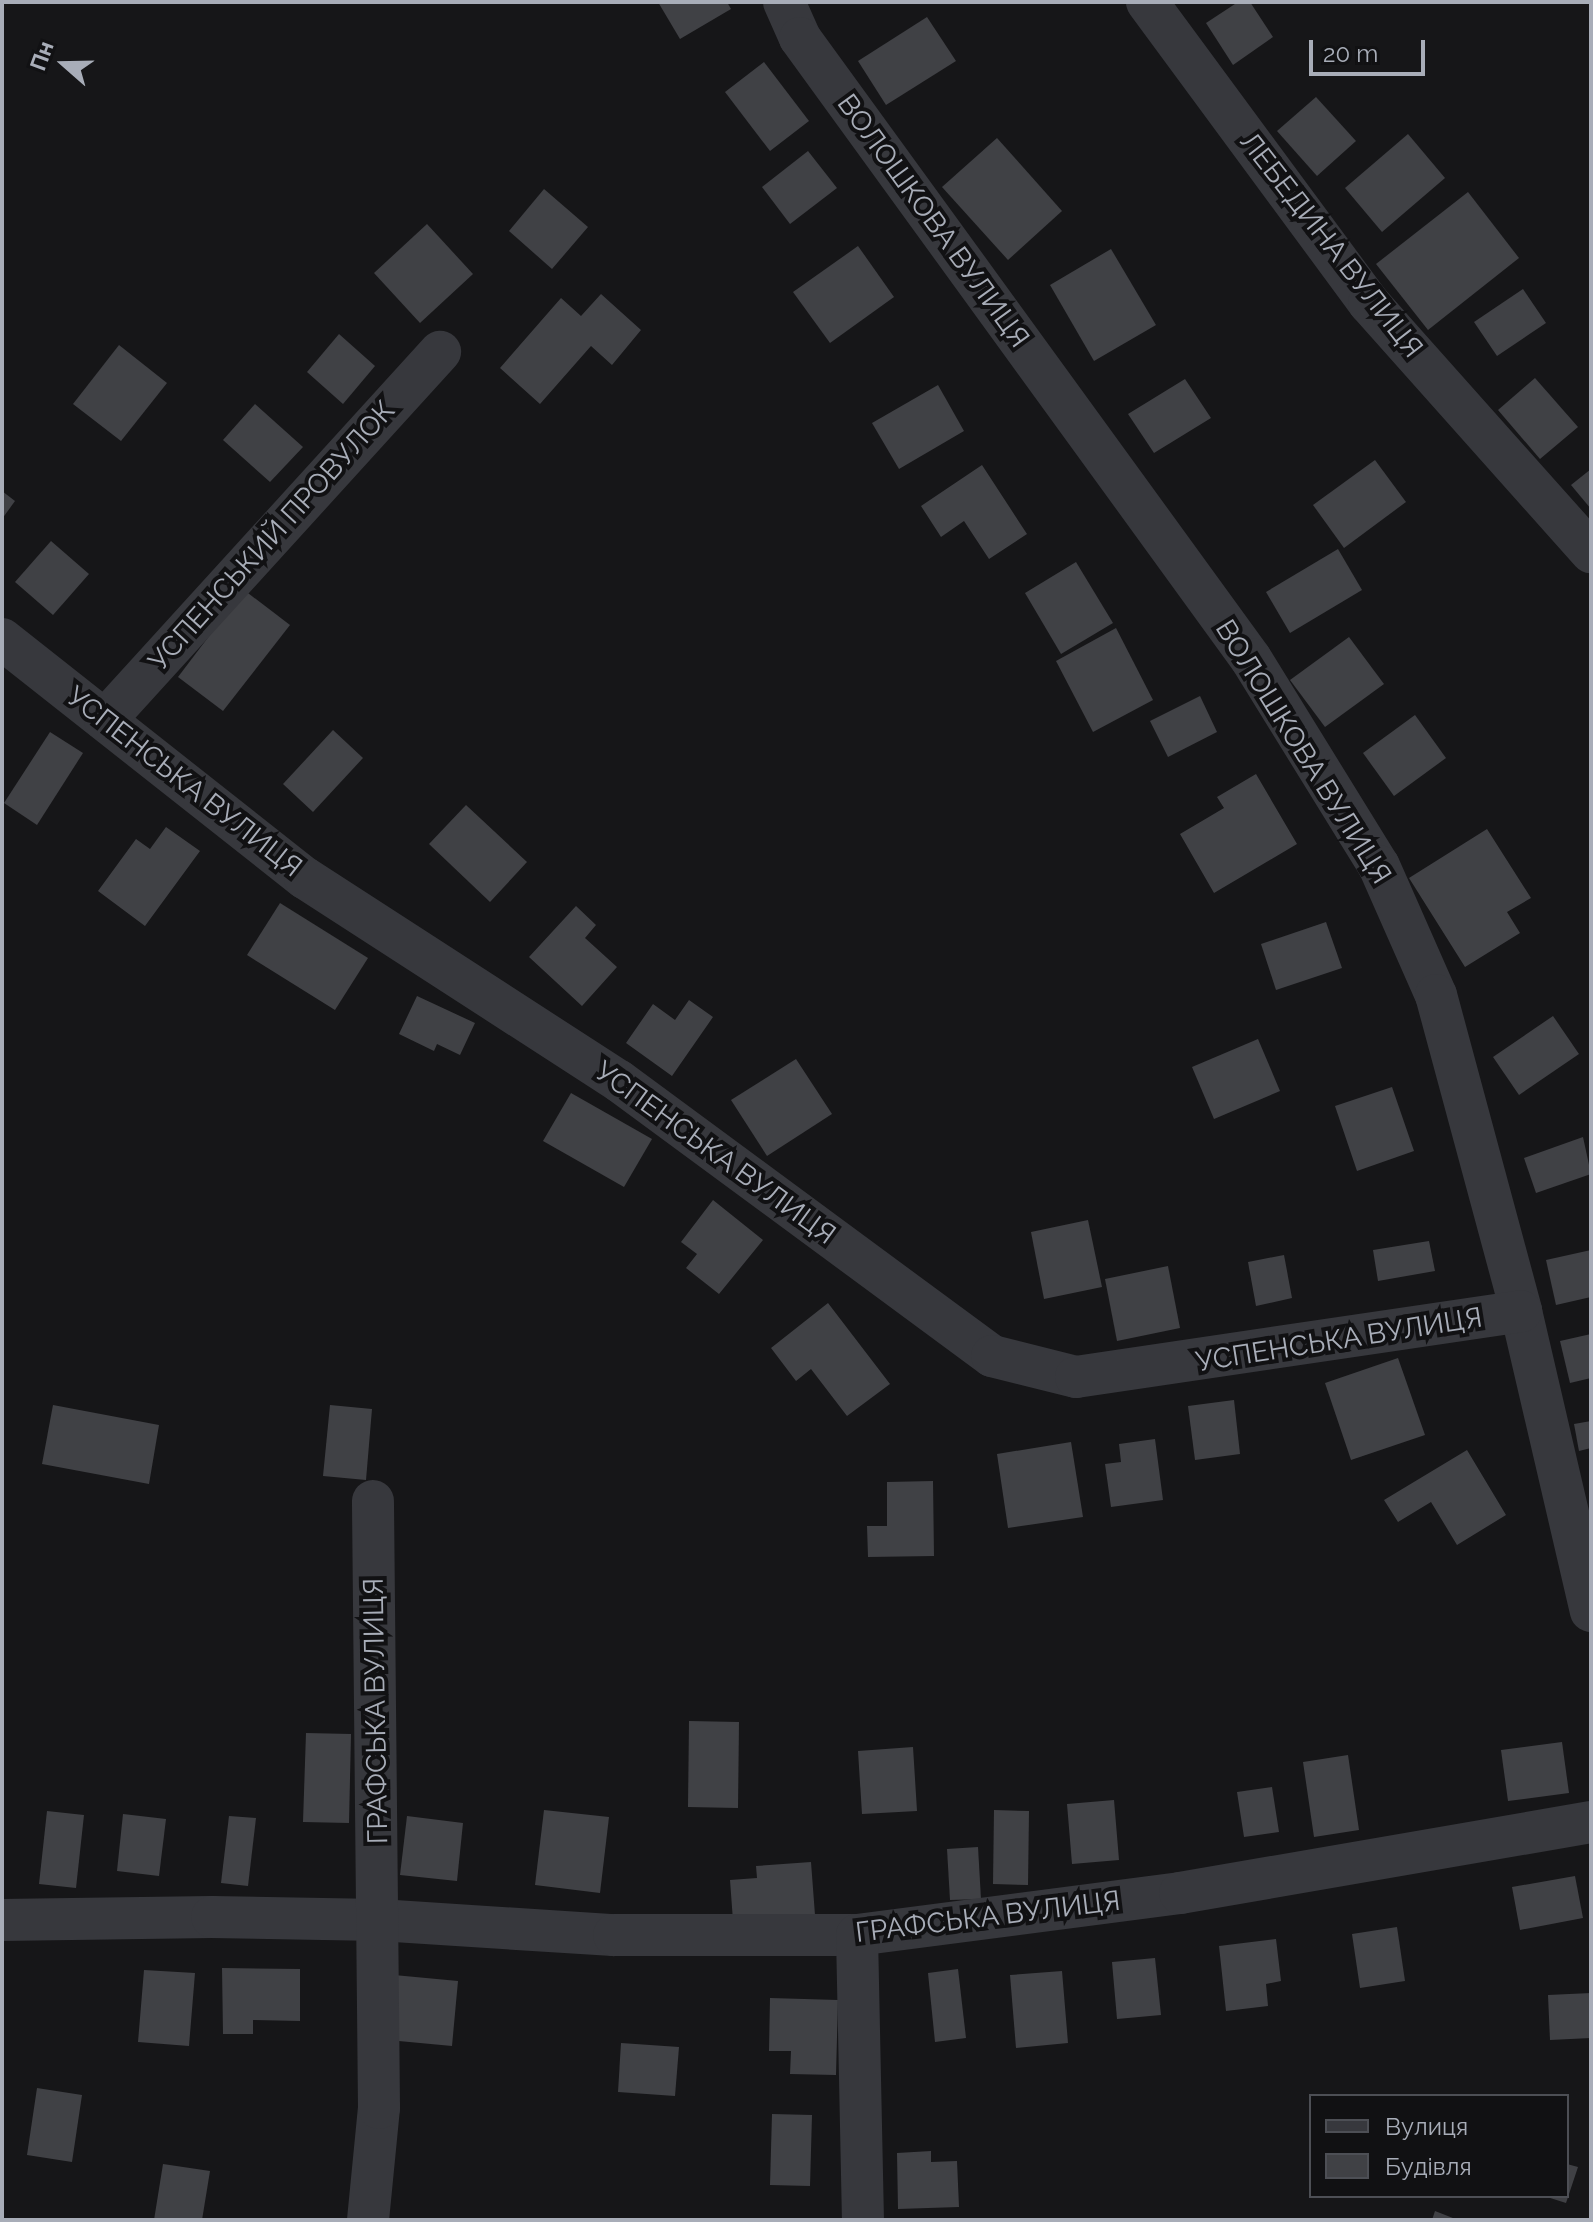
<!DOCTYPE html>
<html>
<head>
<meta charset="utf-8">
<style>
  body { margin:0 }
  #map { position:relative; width:1593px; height:2222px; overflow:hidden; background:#161618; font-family:Raleway,sans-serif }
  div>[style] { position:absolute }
  .building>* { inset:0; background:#404145 }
  .minor>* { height:42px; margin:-21px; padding:0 21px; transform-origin:21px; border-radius:21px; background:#37383d }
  span { translate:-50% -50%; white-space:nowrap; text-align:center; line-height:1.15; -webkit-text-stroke:8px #111113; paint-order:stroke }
  .street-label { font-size:28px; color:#a8adb8 }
  .frame { position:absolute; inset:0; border:4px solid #a8adb8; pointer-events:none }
  .legend { position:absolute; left:1309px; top:2094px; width:260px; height:104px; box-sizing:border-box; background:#111113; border:2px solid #4d4f55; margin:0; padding:10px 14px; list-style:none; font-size:24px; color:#a8adb8 }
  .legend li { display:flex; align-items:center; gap:16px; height:40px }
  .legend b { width:40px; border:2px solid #4d4f55 }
  .north { position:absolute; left:24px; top:24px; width:80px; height:80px; -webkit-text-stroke:6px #111113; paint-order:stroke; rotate:290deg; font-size:22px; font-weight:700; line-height:32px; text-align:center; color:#a8adb8 }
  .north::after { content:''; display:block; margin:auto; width:28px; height:36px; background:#a8adb8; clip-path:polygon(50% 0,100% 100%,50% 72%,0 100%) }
  .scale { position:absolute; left:1309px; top:40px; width:116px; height:36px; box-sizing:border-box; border:4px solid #a8adb8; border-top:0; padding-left:10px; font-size:24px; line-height:28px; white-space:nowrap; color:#a8adb8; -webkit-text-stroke:6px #111113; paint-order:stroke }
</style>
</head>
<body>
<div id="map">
  <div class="building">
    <i style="clip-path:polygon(658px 2px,727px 2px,731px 9px,680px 39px)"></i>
    <i style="clip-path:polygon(1238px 2px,1250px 2px,1273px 37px,1233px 65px,1206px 23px)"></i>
    <i style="clip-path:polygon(927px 17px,956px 61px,886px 105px,858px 61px)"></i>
    <i style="clip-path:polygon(764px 62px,809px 121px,770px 151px,725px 92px)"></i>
    <i style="clip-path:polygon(1316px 97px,1356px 141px,1317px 176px,1277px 131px)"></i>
    <i style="clip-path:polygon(1408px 134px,1445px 178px,1382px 232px,1345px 188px)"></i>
    <i style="clip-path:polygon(997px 138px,1062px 211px,1008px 260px,942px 187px)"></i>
    <i style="clip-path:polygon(808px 151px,837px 188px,790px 224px,762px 187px)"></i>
    <i style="clip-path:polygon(544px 189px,588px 227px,552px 269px,509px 231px)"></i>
    <i style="clip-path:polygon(1468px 192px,1519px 258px,1428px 330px,1376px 264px)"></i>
    <i style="clip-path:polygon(427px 224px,473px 274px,420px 323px,374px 273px)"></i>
    <i style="clip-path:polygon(858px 246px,894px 297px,830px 343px,793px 292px)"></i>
    <i style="clip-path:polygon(1111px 249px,1156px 325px,1094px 361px,1050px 285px)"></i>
    <i style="clip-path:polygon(1523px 289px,1546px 323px,1497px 356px,1474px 322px)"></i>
    <i style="clip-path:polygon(601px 294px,641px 330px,612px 365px,591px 346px,540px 404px,500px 368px,561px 298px,581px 316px)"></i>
    <i style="clip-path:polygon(339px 334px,375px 366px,343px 404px,307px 372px)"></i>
    <i style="clip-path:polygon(119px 345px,167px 383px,121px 441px,73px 404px)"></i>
    <i style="clip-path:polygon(1535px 378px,1578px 427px,1540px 459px,1498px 410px)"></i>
    <i style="clip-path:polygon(1185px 379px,1211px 418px,1154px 453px,1128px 414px)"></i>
    <i style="clip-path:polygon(938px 385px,964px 431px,899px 469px,872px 423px)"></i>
    <i style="clip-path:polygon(255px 404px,303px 447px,270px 482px,223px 440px)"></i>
    <i style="clip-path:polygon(1375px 460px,1406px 502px,1344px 548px,1313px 505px)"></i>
    <i style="clip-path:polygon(982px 465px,1027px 534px,989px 559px,964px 521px,941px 537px,921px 506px)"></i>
    <i style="clip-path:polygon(1591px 469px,1591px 509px,1571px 485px)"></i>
    <i style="clip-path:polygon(2px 491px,15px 501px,2px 519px)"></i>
    <i style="clip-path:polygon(51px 541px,89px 574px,53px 615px,15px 582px)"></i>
    <i style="clip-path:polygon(1338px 549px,1362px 590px,1290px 633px,1266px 592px)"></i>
    <i style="clip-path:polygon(1076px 562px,1113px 623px,1061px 654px,1025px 593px)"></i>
    <i style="clip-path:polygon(244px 590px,290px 625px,223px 711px,178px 677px)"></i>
    <i style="clip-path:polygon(1116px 628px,1153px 700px,1093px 732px,1056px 661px)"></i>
    <i style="clip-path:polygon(1349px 637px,1384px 684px,1325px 727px,1290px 680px)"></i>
    <i style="clip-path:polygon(1200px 696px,1217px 732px,1168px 757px,1150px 721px)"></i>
    <i style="clip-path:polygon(1415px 715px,1446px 758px,1394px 796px,1363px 753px)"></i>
    <i style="clip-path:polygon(333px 730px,363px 758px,313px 812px,283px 784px)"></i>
    <i style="clip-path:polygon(50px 732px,83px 753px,37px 825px,4px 803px)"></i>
    <i style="clip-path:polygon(1256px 774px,1297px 844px,1214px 893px,1180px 834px,1224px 808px,1217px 797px)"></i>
    <i style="clip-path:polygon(466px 805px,527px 862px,490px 902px,429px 844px)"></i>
    <i style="clip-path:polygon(166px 827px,200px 851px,145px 926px,98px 891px,136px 839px,150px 849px)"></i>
    <i style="clip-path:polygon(1487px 829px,1531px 898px,1507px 912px,1520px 933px,1465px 967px,1409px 878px)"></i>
    <i style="clip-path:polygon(280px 903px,368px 958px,335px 1010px,247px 955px)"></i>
    <i style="clip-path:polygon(576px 906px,596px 925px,585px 938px,617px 967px,582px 1006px,529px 957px)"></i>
    <i style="clip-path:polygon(1326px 922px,1342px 968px,1276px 990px,1261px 944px)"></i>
    <i style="clip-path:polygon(417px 996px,475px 1023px,460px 1055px,437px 1044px,434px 1051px,399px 1034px)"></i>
    <i style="clip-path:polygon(689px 1000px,713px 1017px,672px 1076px,626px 1043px,653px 1004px,675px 1020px)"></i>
    <i style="clip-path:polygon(1553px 1016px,1579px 1054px,1519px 1095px,1493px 1057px)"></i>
    <i style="clip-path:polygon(1258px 1039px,1280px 1091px,1214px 1119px,1192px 1067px)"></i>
    <i style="clip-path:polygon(796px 1059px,832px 1114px,767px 1156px,731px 1100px)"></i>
    <i style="clip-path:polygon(1392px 1087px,1414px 1151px,1357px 1171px,1335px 1106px)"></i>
    <i style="clip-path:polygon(571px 1093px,652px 1139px,624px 1187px,543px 1141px)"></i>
    <i style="clip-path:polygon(1583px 1137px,1591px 1174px,1536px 1193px,1524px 1158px)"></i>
    <i style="clip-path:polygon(713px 1200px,763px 1240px,719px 1294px,686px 1268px,697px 1254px,681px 1242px)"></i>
    <i style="clip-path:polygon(1088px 1220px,1102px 1287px,1044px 1299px,1031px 1232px)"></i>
    <i style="clip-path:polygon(1429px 1241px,1435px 1271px,1378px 1281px,1373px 1250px)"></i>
    <i style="clip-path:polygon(1591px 1250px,1591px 1297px,1556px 1305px,1546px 1260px)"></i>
    <i style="clip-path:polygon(1284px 1255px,1292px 1298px,1256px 1306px,1248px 1262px)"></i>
    <i style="clip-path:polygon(1168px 1266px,1180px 1328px,1117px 1341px,1105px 1279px)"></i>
    <i style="clip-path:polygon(828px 1303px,890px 1384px,847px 1416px,811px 1369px,796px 1381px,771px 1348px)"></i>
    <i style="clip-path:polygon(1591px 1334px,1591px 1378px,1570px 1383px,1560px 1341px)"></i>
    <i style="clip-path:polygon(1398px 1358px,1425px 1435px,1351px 1460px,1325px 1383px)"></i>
    <i style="clip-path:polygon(1234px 1400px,1240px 1454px,1195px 1460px,1188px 1406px)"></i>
    <i style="clip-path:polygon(53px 1405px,159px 1425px,149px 1484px,42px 1464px)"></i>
    <i style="clip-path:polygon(330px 1405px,372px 1409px,366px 1480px,323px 1476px)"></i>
    <i style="clip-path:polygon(1591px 1421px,1591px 1448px,1579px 1451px,1574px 1424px)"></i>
    <i style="clip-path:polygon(1155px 1439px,1163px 1500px,1111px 1507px,1105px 1464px,1121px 1462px,1119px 1444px)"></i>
    <i style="clip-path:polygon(1071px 1442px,1083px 1517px,1008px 1528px,997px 1454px)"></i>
    <i style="clip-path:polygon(1467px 1450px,1506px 1515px,1457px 1545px,1431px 1502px,1398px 1522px,1384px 1500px)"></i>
    <i style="clip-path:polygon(933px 1481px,934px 1556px,868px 1557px,867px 1526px,887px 1526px,887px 1482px)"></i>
    <i style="clip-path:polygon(689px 1721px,739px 1722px,738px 1808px,688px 1807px)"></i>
    <i style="clip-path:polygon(306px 1733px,351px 1734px,349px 1823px,303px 1822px)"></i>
    <i style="clip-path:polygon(1562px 1742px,1569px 1793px,1508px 1801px,1501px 1750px)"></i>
    <i style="clip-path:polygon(913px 1747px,917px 1811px,862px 1814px,858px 1751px)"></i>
    <i style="clip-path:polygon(1348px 1755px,1359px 1830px,1314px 1837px,1303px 1762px)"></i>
    <i style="clip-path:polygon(1272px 1787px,1279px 1832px,1244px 1837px,1237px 1792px)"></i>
    <i style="clip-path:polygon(1114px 1800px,1119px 1860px,1072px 1864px,1067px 1804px)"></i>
    <i style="clip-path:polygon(544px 1810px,609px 1817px,600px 1893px,535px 1885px)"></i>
    <i style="clip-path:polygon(994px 1810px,1029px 1811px,1028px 1885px,993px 1884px)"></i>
    <i style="clip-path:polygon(47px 1811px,84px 1815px,76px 1888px,39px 1884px)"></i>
    <i style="clip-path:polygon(123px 1814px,166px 1819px,159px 1876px,117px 1871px)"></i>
    <i style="clip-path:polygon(229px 1816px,256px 1818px,248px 1886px,221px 1883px)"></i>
    <i style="clip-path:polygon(407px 1816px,463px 1823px,457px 1881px,400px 1875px)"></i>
    <i style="clip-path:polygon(978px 1847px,981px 1899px,950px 1900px,947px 1849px)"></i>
    <i style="clip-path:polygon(811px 1862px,815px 1915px,733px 1921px,730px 1880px,757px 1878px,756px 1866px)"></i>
    <i style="clip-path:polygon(1575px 1876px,1583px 1918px,1520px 1930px,1512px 1887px)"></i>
    <i style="clip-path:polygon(1397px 1927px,1405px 1981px,1360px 1988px,1352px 1934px)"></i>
    <i style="clip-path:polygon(1276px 1939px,1281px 1981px,1266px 1984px,1268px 2006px,1226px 2011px,1219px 1946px)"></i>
    <i style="clip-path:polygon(1155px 1958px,1161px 2015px,1117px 2019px,1112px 1962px)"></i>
    <i style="clip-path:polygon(222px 1968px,300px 1969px,300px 2021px,253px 2020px,253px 2034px,223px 2034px)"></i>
    <i style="clip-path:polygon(958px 1969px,966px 2038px,935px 2042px,928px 1973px)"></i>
    <i style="clip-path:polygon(144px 1970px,195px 1973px,189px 2046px,138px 2042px)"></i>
    <i style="clip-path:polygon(1062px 1971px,1068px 2043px,1016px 2048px,1010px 1975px)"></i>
    <i style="clip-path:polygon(394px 1975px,458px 1981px,452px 2046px,388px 2040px)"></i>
    <i style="clip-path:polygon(1591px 1993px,1591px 2038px,1550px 2040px,1548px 1995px)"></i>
    <i style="clip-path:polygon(770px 1998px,838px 2000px,836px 2075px,790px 2074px,791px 2051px,769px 2051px)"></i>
    <i style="clip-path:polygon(621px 2043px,679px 2047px,675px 2096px,618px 2092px)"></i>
    <i style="clip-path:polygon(37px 2088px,82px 2095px,72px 2162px,27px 2155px)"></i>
    <i style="clip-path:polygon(772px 2114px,812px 2115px,810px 2186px,770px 2185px)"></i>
    <i style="clip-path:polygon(931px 2151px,931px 2162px,957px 2161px,959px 2207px,898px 2209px,897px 2153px)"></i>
    <i style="clip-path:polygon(163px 2164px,210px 2171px,202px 2220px,154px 2220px)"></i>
    <i style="clip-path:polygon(1567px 2164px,1578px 2167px,1566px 2203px,1547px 2197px,1567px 2196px)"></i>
    <i style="clip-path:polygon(1435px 2211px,1458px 2220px,1432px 2220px)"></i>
  </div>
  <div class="minor">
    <i style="left:784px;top:2px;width:39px;rotate:66deg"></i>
    <i style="left:800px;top:38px;width:767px;rotate:54.01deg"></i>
    <i style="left:1251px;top:659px;width:243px;rotate:58.3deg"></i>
    <i style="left:1379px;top:866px;width:141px;rotate:66.2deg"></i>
    <i style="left:1436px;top:995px;width:327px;rotate:74.9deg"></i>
    <i style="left:1521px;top:1311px;width:308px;rotate:76.9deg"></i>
    <i style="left:1147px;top:2px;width:374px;rotate:53.6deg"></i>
    <i style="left:1369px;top:303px;width:334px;rotate:48.3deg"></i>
    <i style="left:2px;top:639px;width:386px;rotate:38.3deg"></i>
    <i style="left:305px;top:878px;width:374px;rotate:32.9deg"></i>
    <i style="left:619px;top:1081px;width:463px;rotate:36.4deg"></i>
    <i style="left:992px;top:1356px;width:87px;rotate:14deg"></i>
    <i style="left:1076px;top:1377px;width:450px;rotate:-8.4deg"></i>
    <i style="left:105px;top:720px;width:498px;rotate:-47.7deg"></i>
    <i style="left:2px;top:1920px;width:210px;rotate:-0.8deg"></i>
    <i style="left:212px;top:1917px;width:167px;rotate:1deg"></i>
    <i style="left:379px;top:1920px;width:235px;rotate:3.7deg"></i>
    <i style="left:614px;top:1935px;width:243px"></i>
    <i style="left:857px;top:1935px;width:326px;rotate:-7.4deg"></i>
    <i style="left:1180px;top:1893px;width:417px;rotate:-9.8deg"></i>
    <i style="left:857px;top:1935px;width:285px;rotate:88.8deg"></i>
    <i style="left:368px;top:2220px;width:113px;rotate:-84.4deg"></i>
    <i style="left:379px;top:2108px;width:607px;rotate:-90.57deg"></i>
  </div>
  <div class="street-label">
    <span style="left:933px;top:221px;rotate:54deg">ВОЛОШКОВА ВУЛИЦЯ</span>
    <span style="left:1331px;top:245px;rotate:52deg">ЛЕБЕДИНА ВУЛИЦЯ</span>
    <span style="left:272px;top:536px;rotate:-48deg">УСПЕНСЬКИЙ ПРОВУЛОК</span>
    <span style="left:1303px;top:752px;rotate:58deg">ВОЛОШКОВА ВУЛИЦЯ</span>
    <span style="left:184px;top:782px;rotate:38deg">УСПЕНСЬКА ВУЛИЦЯ</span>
    <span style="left:715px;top:1153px;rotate:36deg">УСПЕНСЬКА ВУЛИЦЯ</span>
    <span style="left:1339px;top:1340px;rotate:-9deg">УСПЕНСЬКА ВУЛИЦЯ</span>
    <span style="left:376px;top:1711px;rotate:-91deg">ГРАФСЬКА ВУЛИЦЯ</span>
    <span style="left:988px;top:1917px;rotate:-7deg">ГРАФСЬКА ВУЛИЦЯ</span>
  </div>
  <div class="frame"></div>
  <ul class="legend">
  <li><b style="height:10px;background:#37383d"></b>Вулиця</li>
  <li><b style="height:22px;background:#404145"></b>Будівля</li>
  </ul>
  <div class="north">Пн</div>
  <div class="scale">20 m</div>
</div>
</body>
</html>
